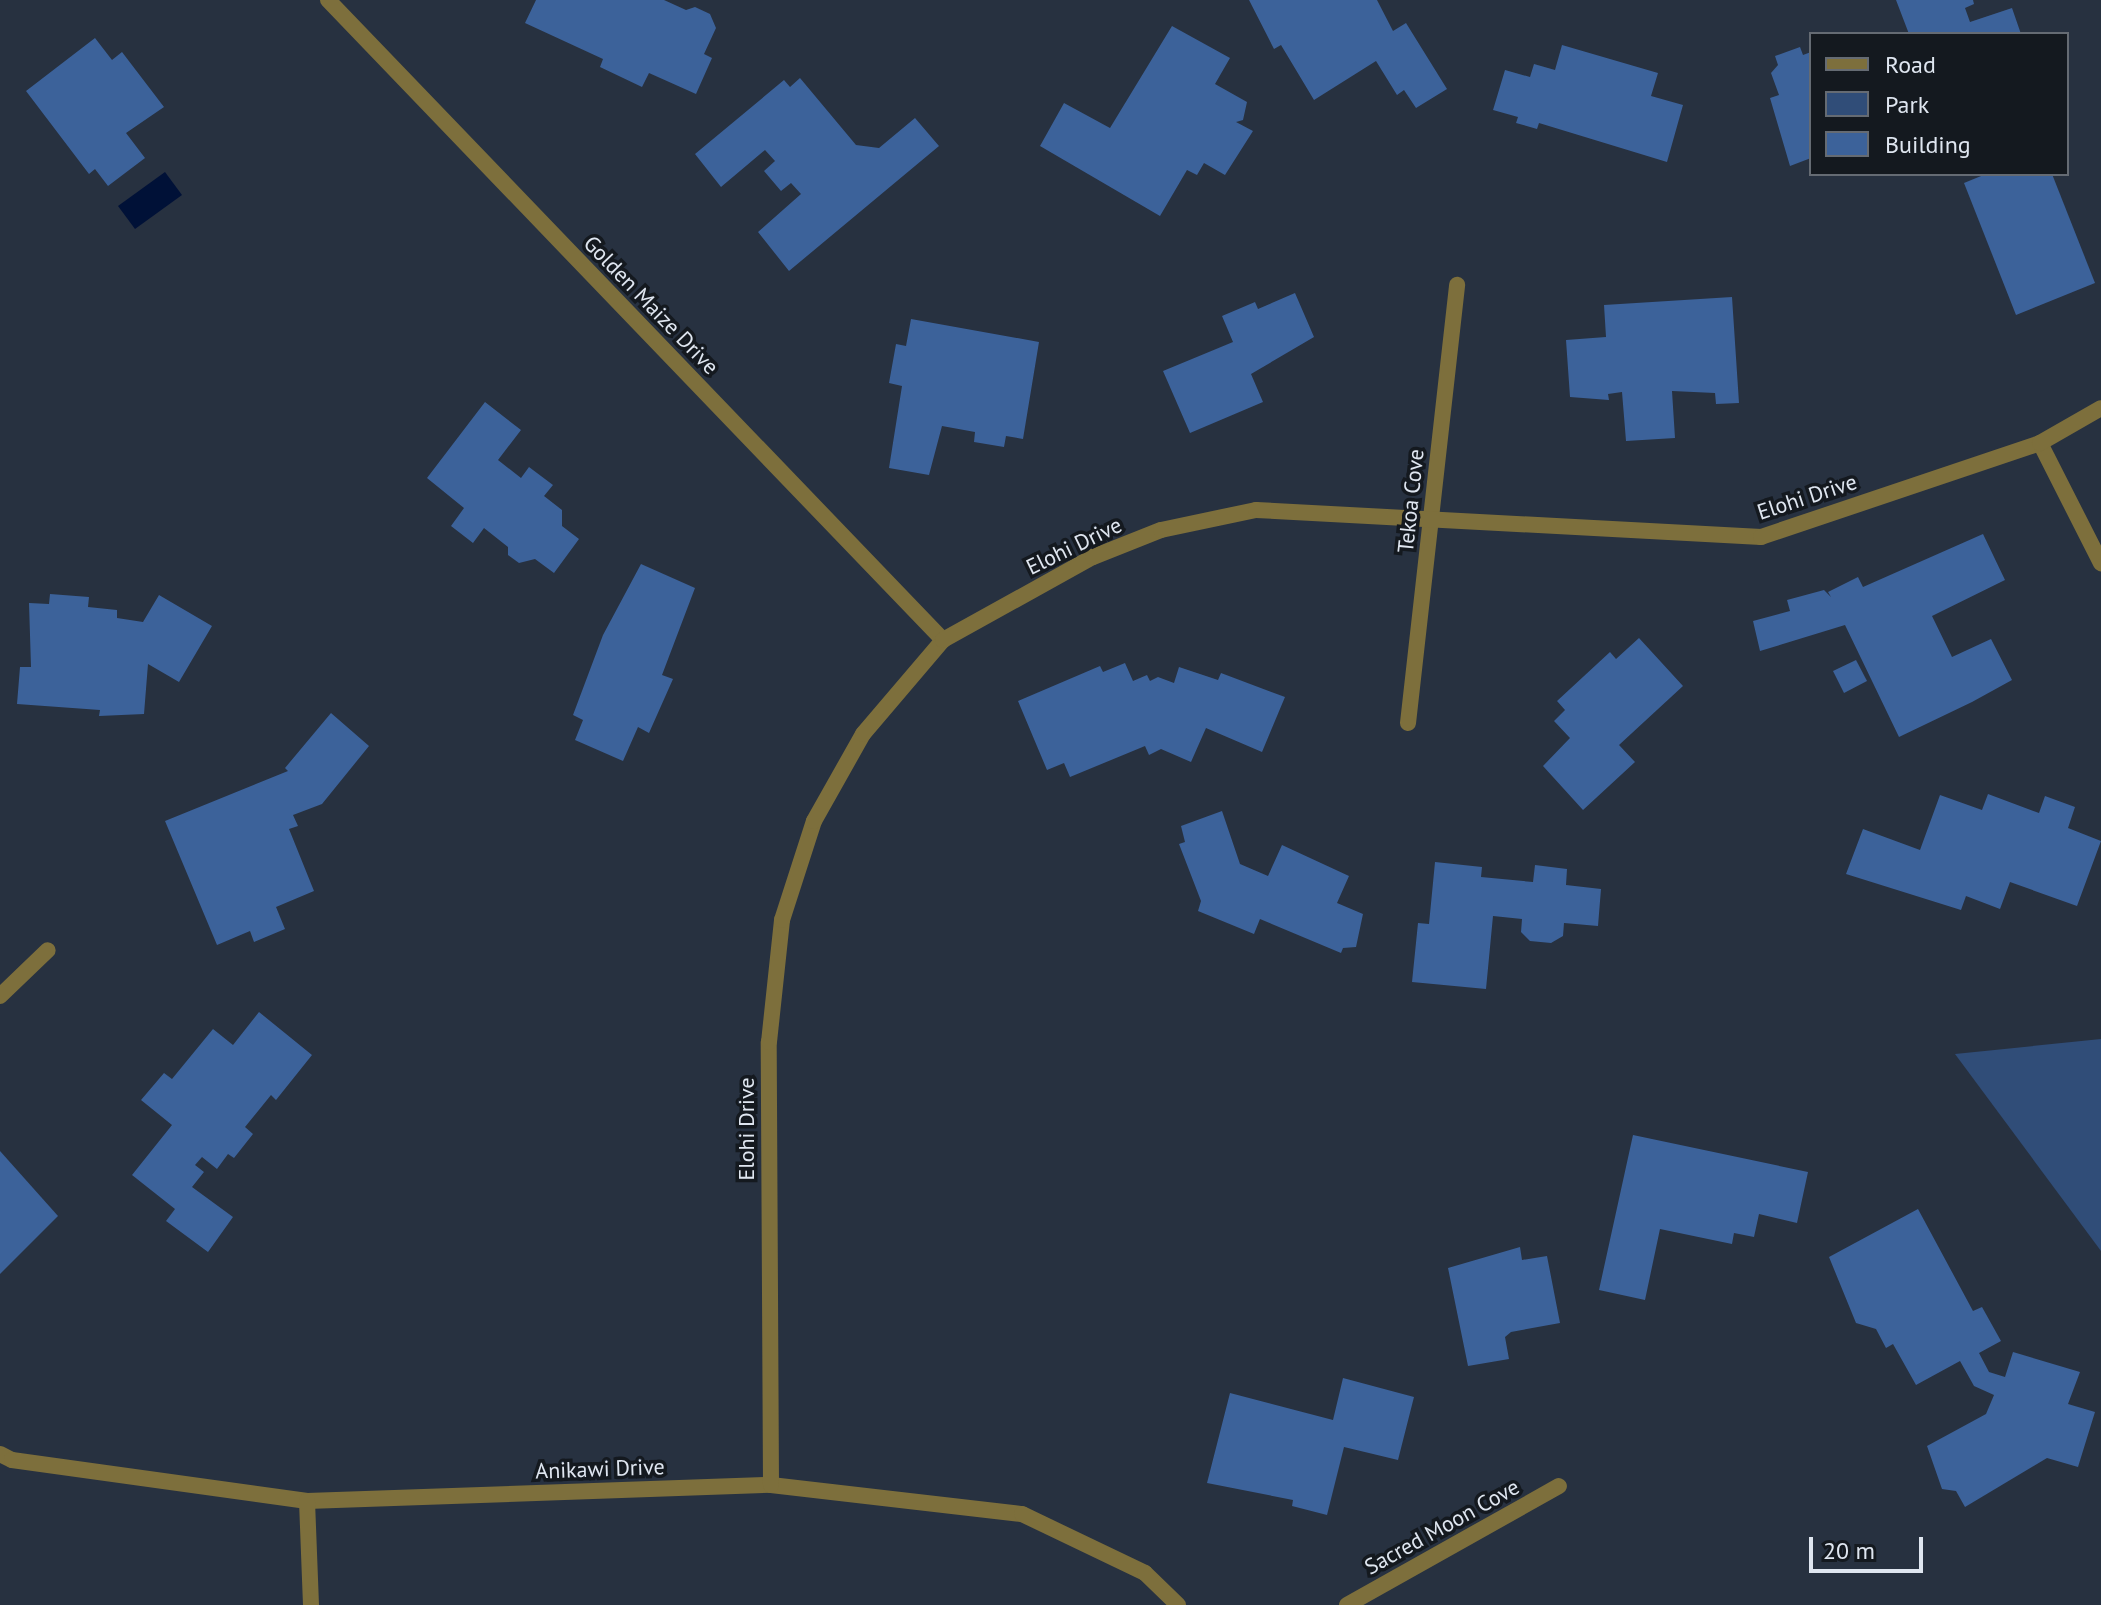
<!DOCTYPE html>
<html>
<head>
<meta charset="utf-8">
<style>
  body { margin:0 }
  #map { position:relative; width:2101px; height:1605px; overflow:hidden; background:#273140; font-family:"PT Sans",sans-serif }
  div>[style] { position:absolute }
  .green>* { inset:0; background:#304d78 }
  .water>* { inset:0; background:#001137 }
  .building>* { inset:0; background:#3c629a }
  .street>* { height:16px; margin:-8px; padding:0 8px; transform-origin:8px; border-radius:8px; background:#7d6f3c }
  span { translate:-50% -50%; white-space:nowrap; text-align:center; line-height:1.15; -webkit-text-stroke:7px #14191f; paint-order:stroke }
  .street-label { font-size:22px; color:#dfe6f0 }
  .legend { position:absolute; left:1809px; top:32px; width:260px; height:144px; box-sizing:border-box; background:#14191f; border:2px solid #656b73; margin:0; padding:10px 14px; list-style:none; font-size:24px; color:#dfe6f0 }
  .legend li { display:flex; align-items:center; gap:16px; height:40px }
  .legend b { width:40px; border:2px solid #656b73 }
  .scale { position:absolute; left:1809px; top:1537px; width:114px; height:36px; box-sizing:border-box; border:4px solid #dfe6f0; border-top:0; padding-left:10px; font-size:24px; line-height:28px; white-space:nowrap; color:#dfe6f0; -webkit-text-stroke:6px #14191f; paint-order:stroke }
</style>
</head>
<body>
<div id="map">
  <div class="green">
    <i style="clip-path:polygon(2101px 1039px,2101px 1251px,1955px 1054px)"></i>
  </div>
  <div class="water">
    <i style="clip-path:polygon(165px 172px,182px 195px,135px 229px,118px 206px)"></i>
  </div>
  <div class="building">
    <i style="clip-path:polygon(536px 0,664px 0,686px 10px,695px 7px,710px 14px,716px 28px,704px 54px,712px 58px,696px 94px,649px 73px,642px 87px,600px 67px,603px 59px,525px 23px)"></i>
    <i style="clip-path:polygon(1249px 0,1377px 0,1393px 31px,1406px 23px,1447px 89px,1416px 108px,1404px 90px,1397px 95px,1376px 61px,1314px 100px,1281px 45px,1274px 49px)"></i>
    <i style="clip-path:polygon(1896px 0,1973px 0,1974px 4px,1965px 8px,1970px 22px,2012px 8px,2021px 34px,1909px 34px)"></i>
    <i style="clip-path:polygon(1172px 26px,1230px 58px,1215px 84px,1247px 102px,1243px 120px,1236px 122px,1253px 131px,1225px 175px,1204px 163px,1197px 175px,1187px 170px,1160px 216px,1040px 146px,1064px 103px,1110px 128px)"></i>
    <i style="clip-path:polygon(95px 38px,112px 60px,122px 52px,164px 107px,126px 133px,145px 158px,108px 186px,95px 169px,89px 174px,26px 91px)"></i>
    <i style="clip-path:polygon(1562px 45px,1658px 73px,1651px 96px,1683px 105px,1667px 162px,1539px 123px,1537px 129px,1516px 123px,1518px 117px,1493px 110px,1505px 70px,1530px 77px,1534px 64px,1555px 70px)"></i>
    <i style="clip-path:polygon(1800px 47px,1803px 55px,1811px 52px,1811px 158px,1790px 166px,1770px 98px,1779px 95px,1771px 73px,1778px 65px,1775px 56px)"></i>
    <i style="clip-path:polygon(800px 78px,856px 145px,879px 148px,915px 118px,939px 146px,789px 271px,758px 232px,801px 194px,791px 183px,781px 191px,764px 171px,775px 161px,765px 150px,721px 187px,695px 154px,784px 80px,790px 87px)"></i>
    <i style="clip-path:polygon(1986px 174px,2052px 174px,2095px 283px,2016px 315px,1964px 183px)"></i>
    <i style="clip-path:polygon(1295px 293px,1314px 337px,1251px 374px,1263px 402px,1190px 433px,1163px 371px,1233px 342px,1222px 316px,1255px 302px,1258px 309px)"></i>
    <i style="clip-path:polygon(1732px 297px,1739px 403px,1716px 404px,1715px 393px,1672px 391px,1675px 438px,1626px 441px,1622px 392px,1608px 394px,1609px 400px,1570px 397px,1566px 340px,1606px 337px,1604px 305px)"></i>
    <i style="clip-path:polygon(911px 319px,1039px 342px,1023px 439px,1006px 436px,1004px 447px,974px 442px,975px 432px,942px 426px,929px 475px,889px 468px,902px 386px,889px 383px,896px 344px,906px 346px)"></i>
    <i style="clip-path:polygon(485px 402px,521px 430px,498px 460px,521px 478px,529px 467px,553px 485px,544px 496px,562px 510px,562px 526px,579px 539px,554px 573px,535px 559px,519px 563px,508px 555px,508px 547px,484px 528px,473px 543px,451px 526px,464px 508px,427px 478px)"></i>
    <i style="clip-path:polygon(1983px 534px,2005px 580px,1932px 616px,1952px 657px,1991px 639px,2012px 680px,1972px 702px,1899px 737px,1845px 625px,1760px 651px,1753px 621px,1790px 611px,1787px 600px,1824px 590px,1831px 597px,1828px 592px,1858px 577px,1863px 587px)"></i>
    <i style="clip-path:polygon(641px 564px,695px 588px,662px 675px,673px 679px,649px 733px,638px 727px,623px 761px,575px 740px,583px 720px,573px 715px,603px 635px)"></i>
    <i style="clip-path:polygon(50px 594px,89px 597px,88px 607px,117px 610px,117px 618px,143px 622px,159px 595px,212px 626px,179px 682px,148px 664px,144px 714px,99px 716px,100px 710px,17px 704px,20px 667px,31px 667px,29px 603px,49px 604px)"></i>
    <i style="clip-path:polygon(1639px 638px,1683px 686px,1619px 745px,1635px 762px,1583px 810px,1543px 766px,1570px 738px,1554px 721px,1565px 710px,1557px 701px,1610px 652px,1616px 659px)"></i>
    <i style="clip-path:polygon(1856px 660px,1867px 681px,1844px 693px,1833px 671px)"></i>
    <i style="clip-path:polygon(1125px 663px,1133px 681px,1147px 675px,1150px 681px,1158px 677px,1174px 683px,1179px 667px,1218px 680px,1221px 673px,1285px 697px,1262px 752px,1206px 728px,1191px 762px,1161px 749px,1149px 755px,1145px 746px,1070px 777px,1064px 763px,1047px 770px,1018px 701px,1100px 666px,1103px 672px)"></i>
    <i style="clip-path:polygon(331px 713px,369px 746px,322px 804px,293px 815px,298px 826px,289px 829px,314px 891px,276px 907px,285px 929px,254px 942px,250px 931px,217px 945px,165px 821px,288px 771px,285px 768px)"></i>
    <i style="clip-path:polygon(1988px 794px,2039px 813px,2045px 796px,2075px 807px,2068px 828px,2101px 841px,2077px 906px,2010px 882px,2000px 909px,1966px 896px,1961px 910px,1846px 874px,1863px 829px,1920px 850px,1940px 795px,1982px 810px)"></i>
    <i style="clip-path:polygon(1222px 811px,1240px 864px,1268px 876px,1282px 845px,1349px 876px,1337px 903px,1363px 914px,1356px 947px,1343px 948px,1341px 953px,1260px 919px,1254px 934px,1198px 911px,1201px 901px,1179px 844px,1185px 842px,1181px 826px)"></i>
    <i style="clip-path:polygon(1435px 862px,1482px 867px,1481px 877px,1533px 882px,1535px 865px,1567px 869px,1566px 885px,1601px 889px,1598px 926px,1564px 923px,1563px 936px,1551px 943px,1530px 941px,1521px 932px,1522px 919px,1493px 916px,1486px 989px,1412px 982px,1418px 923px,1429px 924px)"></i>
    <i style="clip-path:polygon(259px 1012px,312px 1055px,276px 1100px,271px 1095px,245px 1127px,253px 1134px,234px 1158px,228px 1154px,217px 1169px,202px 1157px,195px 1165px,204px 1172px,192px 1187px,233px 1217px,208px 1252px,166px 1221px,175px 1209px,132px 1175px,172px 1125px,141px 1100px,164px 1073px,172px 1079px,213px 1029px,233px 1045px)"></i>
    <i style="clip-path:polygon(1633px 1135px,1808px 1172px,1797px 1223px,1759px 1214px,1754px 1237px,1734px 1233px,1732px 1244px,1660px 1229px,1645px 1300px,1599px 1290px)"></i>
    <i style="clip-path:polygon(0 1151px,58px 1216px,0 1274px)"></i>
    <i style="clip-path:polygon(1918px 1209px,1973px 1311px,1982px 1307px,2001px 1341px,1979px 1353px,1989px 1372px,2005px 1377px,2013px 1352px,2080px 1372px,2068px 1404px,2095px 1412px,2078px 1467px,2047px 1458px,1965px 1507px,1956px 1491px,1942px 1489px,1927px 1446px,1986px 1414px,1994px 1395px,1974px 1386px,1960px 1361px,1916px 1385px,1893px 1344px,1886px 1348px,1876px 1329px,1856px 1323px,1829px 1257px)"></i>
    <i style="clip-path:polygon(1520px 1247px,1522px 1260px,1547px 1256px,1560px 1323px,1511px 1332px,1505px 1337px,1509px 1359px,1468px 1366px,1448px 1268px)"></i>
    <i style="clip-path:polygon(1343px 1378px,1414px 1397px,1398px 1460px,1344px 1447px,1327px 1515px,1292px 1506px,1293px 1500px,1207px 1483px,1230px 1393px,1333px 1420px)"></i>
  </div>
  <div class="street">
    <i style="left:328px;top:0;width:888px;rotate:46.14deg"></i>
    <i style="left:2040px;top:443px;width:135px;rotate:63.1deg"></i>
    <i style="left:1408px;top:723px;width:441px;rotate:-83.6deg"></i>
    <i style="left:0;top:996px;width:66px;rotate:-43.8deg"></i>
    <i style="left:0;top:1454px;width:13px;rotate:27deg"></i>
    <i style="left:12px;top:1460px;width:298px;rotate:7.9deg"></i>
    <i style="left:307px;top:1501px;width:464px;rotate:-2deg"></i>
    <i style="left:771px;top:1485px;width:253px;rotate:6.6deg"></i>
    <i style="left:1022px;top:1514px;width:136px;rotate:25.6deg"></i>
    <i style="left:1145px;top:1573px;width:46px;rotate:44.1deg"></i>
    <i style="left:771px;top:1485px;width:443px;rotate:-90.3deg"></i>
    <i style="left:769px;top:1042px;width:123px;rotate:-83.9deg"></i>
    <i style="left:782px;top:920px;width:104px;rotate:-72.1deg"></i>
    <i style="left:814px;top:821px;width:100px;rotate:-60.6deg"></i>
    <i style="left:863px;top:734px;width:123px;rotate:-49.6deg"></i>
    <i style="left:943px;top:640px;width:171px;rotate:-29deg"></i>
    <i style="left:1093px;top:557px;width:73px;rotate:-21.7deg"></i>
    <i style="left:1161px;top:530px;width:97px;rotate:-11.9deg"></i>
    <i style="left:1256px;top:510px;width:506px;rotate:3.06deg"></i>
    <i style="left:1761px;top:537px;width:294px;rotate:-18.6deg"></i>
    <i style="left:2040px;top:443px;width:70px;rotate:-29.8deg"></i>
    <i style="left:307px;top:1501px;width:104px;rotate:87.8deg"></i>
    <i style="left:1347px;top:1605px;width:243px;rotate:-29.3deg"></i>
  </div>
  <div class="street-label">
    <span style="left:651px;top:305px;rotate:46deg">Golden Maize Drive</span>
    <span style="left:1807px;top:497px;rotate:-18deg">Elohi Drive</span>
    <span style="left:1411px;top:501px;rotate:-84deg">Tekoa Cove</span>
    <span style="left:1074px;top:546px;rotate:-26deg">Elohi Drive</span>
    <span style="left:747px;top:1129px;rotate:-90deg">Elohi Drive</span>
    <span style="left:600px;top:1469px;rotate:-2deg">Anikawi Drive</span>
    <span style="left:1442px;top:1527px;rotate:-29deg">Sacred Moon Cove</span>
  </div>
  <ul class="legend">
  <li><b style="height:10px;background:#7d6f3c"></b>Road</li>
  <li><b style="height:22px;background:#304d78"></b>Park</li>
  <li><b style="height:22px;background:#3c629a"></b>Building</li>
  </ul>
  <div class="scale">20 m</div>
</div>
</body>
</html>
